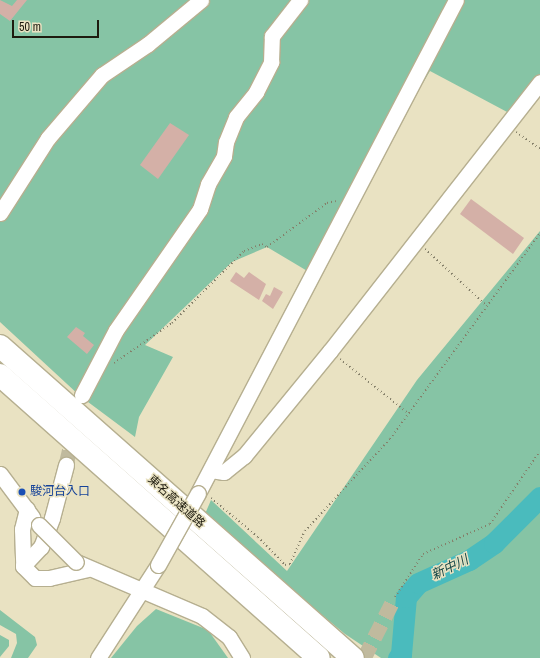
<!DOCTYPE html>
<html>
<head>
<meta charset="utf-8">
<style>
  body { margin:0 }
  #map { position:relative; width:540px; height:658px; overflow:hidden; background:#e9e2c2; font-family:"Archivo Narrow","Noto Sans JP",sans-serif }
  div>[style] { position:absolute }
  .green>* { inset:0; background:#86c4a5 }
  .river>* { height:21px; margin:-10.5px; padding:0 10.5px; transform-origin:10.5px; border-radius:10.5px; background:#4abbbd }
  .building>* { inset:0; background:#d4b0a7 }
  .minor-tunnel>* { height:15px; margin-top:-7.5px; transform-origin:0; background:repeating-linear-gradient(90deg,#c0ba9e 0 15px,transparent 0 23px) }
  .path>* { height:2px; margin-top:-1px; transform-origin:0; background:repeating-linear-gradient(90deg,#847f69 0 1px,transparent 0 4px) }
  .roads { filter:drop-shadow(1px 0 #b6af90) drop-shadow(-1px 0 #b6af90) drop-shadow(0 1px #b6af90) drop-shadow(0 -1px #b6af90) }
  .minor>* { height:15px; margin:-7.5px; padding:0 7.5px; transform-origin:7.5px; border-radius:7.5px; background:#fff }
  .highway>* { height:22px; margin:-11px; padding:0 11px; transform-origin:11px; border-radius:11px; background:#fff }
  .bridges { filter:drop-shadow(1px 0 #b6af90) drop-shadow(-1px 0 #b6af90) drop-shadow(0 1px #b6af90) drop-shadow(0 -1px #b6af90) }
  .minor-bridge>* { height:15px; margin:-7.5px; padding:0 7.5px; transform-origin:7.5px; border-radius:7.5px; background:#fff }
  .dots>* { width:11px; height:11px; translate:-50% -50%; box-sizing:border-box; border:2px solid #e9e2c2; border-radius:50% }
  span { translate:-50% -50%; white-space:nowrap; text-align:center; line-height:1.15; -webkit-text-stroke:3px #e9e2c2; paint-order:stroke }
  .transit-label { font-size:12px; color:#164399 }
  .left { translate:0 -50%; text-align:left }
  .street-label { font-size:12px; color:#1e1b0f }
  .water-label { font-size:13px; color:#154848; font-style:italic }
  .scale { position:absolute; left:12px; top:20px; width:87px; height:18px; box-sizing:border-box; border:2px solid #1e1b0f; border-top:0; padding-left:5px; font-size:12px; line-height:14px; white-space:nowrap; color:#1e1b0f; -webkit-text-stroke:3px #e9e2c2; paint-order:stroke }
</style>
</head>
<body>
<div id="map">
  <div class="green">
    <i style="clip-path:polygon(0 0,540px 0,540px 74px,509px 113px,430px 71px,309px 272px,267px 247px,232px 262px,145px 345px,173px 357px,139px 417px,135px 437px,80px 396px,0 322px)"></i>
    <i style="clip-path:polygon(540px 231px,540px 658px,381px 658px,345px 634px,280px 580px,205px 514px,211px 500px,287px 571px,417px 380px)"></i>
    <i style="clip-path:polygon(156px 609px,208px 630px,228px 658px,111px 658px,137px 626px)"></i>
    <i style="clip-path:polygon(0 610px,35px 637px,37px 645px,28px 658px,11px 658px,17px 643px,16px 634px,0 625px)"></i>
    <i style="clip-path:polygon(0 635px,9px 640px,9px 646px,0 657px)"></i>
  </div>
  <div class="river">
    <i style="left:398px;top:658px;width:5px;rotate:-53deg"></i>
    <i style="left:401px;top:654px;width:57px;rotate:-85deg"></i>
    <i style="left:406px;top:597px;width:18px;rotate:-49deg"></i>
    <i style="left:418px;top:583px;width:56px;rotate:-24.3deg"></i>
    <i style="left:469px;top:560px;width:30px;rotate:-34deg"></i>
    <i style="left:494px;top:543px;width:65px;rotate:-45deg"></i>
  </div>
  <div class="building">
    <i style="clip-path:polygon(0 0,12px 6px,17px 0,27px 0,10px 21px,0 14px)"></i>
    <i style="clip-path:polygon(170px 123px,189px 135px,158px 179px,140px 165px)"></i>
    <i style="clip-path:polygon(471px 199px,524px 238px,513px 254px,460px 214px)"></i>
    <i style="clip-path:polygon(236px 272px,244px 278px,249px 272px,266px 284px,259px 300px,230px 281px)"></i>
    <i style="clip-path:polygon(274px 287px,283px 292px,273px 309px,262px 301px,266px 294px,270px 296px)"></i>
    <i style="clip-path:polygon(76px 327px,85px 333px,83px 336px,94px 345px,87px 354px,67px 337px)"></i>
  </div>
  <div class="minor-tunnel">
    <i style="left:66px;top:465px;width:35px;rotate:-77deg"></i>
    <i style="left:364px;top:658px;width:68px;rotate:-63.1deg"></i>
  </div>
  <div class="path">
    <i style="left:516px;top:132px;width:29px;rotate:35deg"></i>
    <i style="left:425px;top:249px;width:83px;rotate:42.6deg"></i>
    <i style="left:340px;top:359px;width:87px;rotate:38.5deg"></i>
    <i style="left:114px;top:363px;width:70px;rotate:-34.6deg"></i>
    <i style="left:172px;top:323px;width:102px;rotate:-45deg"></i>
    <i style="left:244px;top:251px;width:19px;rotate:-21deg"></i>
    <i style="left:262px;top:244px;width:6px;rotate:31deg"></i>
    <i style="left:267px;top:247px;width:74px;rotate:-36.3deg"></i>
    <i style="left:327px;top:203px;width:9px;rotate:-13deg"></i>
    <i style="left:211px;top:498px;width:61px;rotate:39.7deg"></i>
    <i style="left:258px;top:537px;width:39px;rotate:46deg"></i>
    <i style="left:285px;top:565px;width:5px;rotate:-11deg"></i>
    <i style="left:290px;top:564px;width:36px;rotate:-66deg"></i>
    <i style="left:305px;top:531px;width:125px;rotate:-47.3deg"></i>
    <i style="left:390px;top:439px;width:255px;rotate:-53.9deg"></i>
    <i style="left:395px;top:597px;width:51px;rotate:-56.9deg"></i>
    <i style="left:423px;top:554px;width:73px;rotate:-24.1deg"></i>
    <i style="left:490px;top:524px;width:88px;rotate:-55.6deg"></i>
  </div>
  <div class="roads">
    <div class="minor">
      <i style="left:0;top:213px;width:89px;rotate:-57.4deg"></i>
      <i style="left:48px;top:138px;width:83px;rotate:-49.4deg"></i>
      <i style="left:102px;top:75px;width:55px;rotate:-34deg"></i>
      <i style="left:148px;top:44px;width:69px;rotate:-39.7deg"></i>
      <i style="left:82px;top:395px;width:73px;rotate:-62.4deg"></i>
      <i style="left:116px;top:330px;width:147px;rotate:-55.2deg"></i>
      <i style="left:200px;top:209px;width:26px;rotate:-72deg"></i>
      <i style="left:208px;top:184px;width:32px;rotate:-60deg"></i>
      <i style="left:224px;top:156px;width:14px;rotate:-82deg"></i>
      <i style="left:226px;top:142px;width:27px;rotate:-68deg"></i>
      <i style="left:236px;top:117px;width:32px;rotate:-51deg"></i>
      <i style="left:256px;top:92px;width:34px;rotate:-63deg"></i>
      <i style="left:271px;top:62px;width:26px;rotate:-88deg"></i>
      <i style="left:272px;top:36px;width:46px;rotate:-52.1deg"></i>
      <i style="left:211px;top:470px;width:13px;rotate:9deg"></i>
      <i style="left:224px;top:472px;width:26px;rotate:-39deg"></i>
      <i style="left:244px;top:456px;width:136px;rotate:-50.7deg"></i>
      <i style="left:330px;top:351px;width:341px;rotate:-52deg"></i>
      <i style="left:0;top:474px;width:54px;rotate:53.3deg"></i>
      <i style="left:198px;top:493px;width:556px;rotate:-62.38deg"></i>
      <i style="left:27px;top:509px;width:21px;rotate:104deg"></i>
      <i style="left:22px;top:529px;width:37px;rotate:88deg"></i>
      <i style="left:23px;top:566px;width:17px;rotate:45deg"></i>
      <i style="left:35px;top:578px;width:14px"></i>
      <i style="left:49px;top:578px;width:39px;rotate:-13deg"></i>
      <i style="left:76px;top:562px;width:137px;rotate:23.2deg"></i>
      <i style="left:202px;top:616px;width:34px;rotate:38deg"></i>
      <i style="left:229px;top:637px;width:25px;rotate:58deg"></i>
      <i style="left:23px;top:566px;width:26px;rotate:-47deg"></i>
      <i style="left:41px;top:547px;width:31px;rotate:-69deg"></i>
      <i style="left:52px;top:518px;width:55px;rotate:-75.2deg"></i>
      <i style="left:98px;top:658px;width:111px;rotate:-57.2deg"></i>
    </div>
    <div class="highway">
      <i style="left:0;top:346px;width:471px;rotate:41.5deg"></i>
      <i style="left:0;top:375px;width:426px;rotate:41.6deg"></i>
    </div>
  </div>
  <div class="bridges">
    <div class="minor-bridge">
      <i style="left:39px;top:525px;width:52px;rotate:45deg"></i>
      <i style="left:158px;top:565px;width:82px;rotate:-60.9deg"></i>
    </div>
  </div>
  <div class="dots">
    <i style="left:22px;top:492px;background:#1a4fb4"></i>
  </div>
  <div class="transit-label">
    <span class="left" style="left:30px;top:492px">駿河台入口</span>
  </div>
  <div class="street-label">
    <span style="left:176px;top:502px;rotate:42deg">東名高速道路</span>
  </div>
  <div class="water-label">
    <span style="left:450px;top:568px;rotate:-26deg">新中川</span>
  </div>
  <div class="scale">50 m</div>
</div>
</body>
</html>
